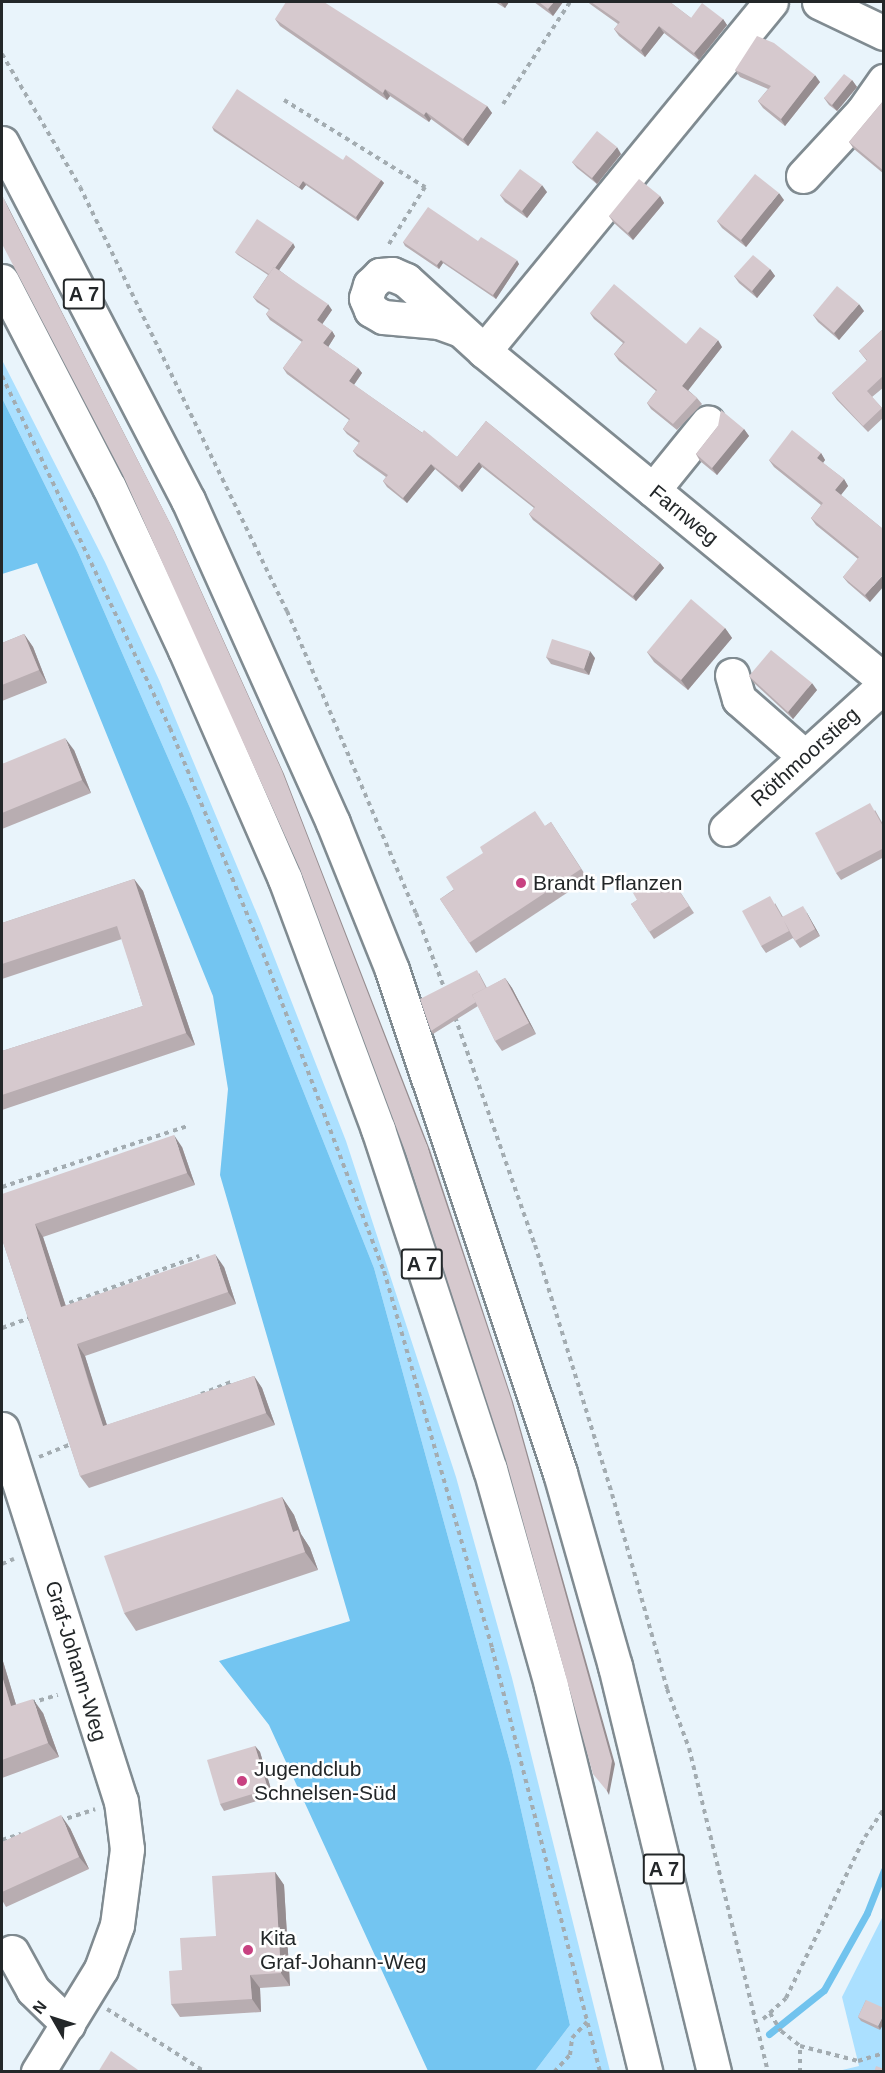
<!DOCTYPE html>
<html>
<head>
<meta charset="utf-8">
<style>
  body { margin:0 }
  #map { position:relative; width:885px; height:2073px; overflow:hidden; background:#e9f4fb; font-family:Arial,sans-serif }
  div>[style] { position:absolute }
  .green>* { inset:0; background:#abe0ff }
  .forest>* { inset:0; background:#73c5f1 }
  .stream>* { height:7px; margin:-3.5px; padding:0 3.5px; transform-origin:3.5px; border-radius:3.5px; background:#71c3ee }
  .path>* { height:4px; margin-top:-2px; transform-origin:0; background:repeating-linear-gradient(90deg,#a3acb1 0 4.5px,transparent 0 9px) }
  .roads { filter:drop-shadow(2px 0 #808b91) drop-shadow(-2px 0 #808b91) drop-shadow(0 2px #808b91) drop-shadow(0 -2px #808b91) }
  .minor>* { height:33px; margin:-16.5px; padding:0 16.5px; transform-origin:16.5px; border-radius:16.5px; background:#fff }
  .highway>* { height:33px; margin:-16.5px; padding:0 16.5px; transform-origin:16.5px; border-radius:16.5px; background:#fff }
  .wall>* { inset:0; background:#b8adb1 }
  .shaded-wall>* { inset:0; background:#968d90 }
  .building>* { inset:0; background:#d6c9ce }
  .dots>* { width:16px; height:16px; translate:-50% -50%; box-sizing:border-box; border:3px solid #fff; border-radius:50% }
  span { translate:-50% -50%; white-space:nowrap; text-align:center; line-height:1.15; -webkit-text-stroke:5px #fff; paint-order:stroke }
  .shield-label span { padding:2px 4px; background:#fff; border:2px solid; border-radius:4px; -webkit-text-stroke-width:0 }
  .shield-label { font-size:20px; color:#232729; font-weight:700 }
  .street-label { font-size:21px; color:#232729 }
  .poi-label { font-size:21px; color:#232729 }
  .left { translate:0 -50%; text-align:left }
  .frame { position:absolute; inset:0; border:3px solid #232729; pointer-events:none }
  .north { position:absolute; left:24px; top:1989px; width:60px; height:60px; -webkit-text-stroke:4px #fff; paint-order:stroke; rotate:309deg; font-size:16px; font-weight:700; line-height:24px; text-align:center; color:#232729 }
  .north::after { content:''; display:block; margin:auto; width:21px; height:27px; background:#232729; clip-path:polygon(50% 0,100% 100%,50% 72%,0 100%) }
</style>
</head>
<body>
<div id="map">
  <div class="green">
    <i style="clip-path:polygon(2px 360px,105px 562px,160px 682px,262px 926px,346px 1141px,456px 1477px,512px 1678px,610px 2071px,535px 2071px,570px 2025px,511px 1766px,374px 1268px,190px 808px,78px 552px,2px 398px)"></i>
    <i style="clip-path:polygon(883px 1916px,883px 2071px,834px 2072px,859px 2066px,842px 1997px)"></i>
  </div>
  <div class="forest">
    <i style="clip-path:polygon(2px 398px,78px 552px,190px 808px,374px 1268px,511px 1766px,570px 2025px,535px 2071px,428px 2071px,269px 1725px,219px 1661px,350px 1621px,220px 1175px,228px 1089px,213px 996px,37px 563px,2px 574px)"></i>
  </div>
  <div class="stream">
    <i style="left:769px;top:2034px;width:70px;rotate:-38.7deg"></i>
    <i style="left:824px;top:1990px;width:88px;rotate:-60.8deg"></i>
    <i style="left:867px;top:1913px;width:46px;rotate:-68.4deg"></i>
  </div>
  <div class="path">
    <i style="left:2px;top:54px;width:154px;rotate:59.6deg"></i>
    <i style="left:80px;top:187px;width:472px;rotate:64deg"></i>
    <i style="left:287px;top:611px;width:328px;rotate:66.9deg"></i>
    <i style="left:416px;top:913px;width:82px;rotate:69.4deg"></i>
    <i style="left:284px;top:100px;width:166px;rotate:31.7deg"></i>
    <i style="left:425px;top:187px;width:71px;rotate:122.3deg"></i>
    <i style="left:503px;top:104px;width:122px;rotate:-56.7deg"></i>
    <i style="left:2px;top:376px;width:390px;rotate:64.5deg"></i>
    <i style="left:170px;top:728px;width:243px;rotate:67.5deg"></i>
    <i style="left:263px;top:953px;width:340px;rotate:69.2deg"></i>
    <i style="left:384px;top:1271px;width:392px;rotate:74deg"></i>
    <i style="left:492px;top:1648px;width:438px;rotate:75.7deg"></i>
    <i style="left:455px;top:1017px;width:242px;rotate:70.7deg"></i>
    <i style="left:535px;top:1245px;width:261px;rotate:72.8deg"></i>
    <i style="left:612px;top:1494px;width:203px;rotate:74.2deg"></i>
    <i style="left:667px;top:1689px;width:63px;rotate:69.6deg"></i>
    <i style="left:689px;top:1748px;width:333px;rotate:76.3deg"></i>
    <i style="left:2px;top:1187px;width:195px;rotate:-18.2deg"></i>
    <i style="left:61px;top:1306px;width:147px;rotate:-19.9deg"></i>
    <i style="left:2px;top:1328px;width:32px;rotate:-20deg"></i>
    <i style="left:201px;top:1394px;width:32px;rotate:-22deg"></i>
    <i style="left:39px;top:1457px;width:37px;rotate:-22deg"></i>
    <i style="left:2px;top:1564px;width:13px;rotate:-23deg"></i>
    <i style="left:31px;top:1703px;width:28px;rotate:-17deg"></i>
    <i style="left:59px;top:1821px;width:38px;rotate:-18deg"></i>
    <i style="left:2px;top:1840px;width:20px;rotate:-18deg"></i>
    <i style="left:107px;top:2009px;width:117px;rotate:32.7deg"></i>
    <i style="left:770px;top:2013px;width:21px;rotate:59deg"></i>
    <i style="left:781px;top:2031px;width:24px;rotate:38deg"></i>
    <i style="left:800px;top:2046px;width:60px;rotate:14.5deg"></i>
    <i style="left:858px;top:2061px;width:27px;rotate:-17deg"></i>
    <i style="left:763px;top:2019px;width:31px;rotate:-42deg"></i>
    <i style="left:786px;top:1998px;width:179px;rotate:-63.9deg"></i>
    <i style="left:865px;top:1837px;width:34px;rotate:-56deg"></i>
    <i style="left:554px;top:2072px;width:23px;rotate:-47deg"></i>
    <i style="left:570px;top:2055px;width:17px;rotate:-83deg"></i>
    <i style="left:572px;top:2038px;width:22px;rotate:-47deg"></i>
    <i style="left:800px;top:2072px;width:26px;rotate:-90deg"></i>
  </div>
  <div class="roads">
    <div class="minor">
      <i style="left:819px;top:2px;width:72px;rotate:25.5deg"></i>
      <i style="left:803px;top:176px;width:88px;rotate:-47.3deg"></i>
      <i style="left:863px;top:111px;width:37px;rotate:-55deg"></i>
      <i style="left:458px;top:329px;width:20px;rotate:-160deg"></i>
      <i style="left:439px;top:322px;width:56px;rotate:-174.9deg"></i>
      <i style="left:383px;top:317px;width:14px;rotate:-150deg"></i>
      <i style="left:371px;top:310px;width:13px;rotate:-113deg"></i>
      <i style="left:366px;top:298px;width:14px;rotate:-73deg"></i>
      <i style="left:370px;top:285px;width:14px;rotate:-45deg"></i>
      <i style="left:380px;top:275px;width:12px;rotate:-5deg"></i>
      <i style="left:392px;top:274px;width:15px;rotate:23deg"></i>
      <i style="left:406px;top:280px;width:105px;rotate:42.3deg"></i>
      <i style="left:484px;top:351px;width:518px;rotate:39.44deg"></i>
      <i style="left:484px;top:351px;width:452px;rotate:-50.6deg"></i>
      <i style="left:653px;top:490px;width:87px;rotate:-51deg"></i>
      <i style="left:732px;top:675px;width:25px;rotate:74deg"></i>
      <i style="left:739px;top:699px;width:86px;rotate:41.2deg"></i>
      <i style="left:726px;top:829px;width:214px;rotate:-42.3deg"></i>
      <i style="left:2px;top:1429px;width:391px;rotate:72.3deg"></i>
      <i style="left:121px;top:1801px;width:48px;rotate:82.9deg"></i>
      <i style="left:127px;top:1849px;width:77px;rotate:97.5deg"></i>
      <i style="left:117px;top:1925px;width:47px;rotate:110deg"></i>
      <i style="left:101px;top:1969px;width:121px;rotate:121.5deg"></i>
      <i style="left:12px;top:1952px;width:43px;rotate:61.1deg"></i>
      <i style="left:33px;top:1990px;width:49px;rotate:44.2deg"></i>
    </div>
    <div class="highway">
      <i style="left:2px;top:143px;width:403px;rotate:62.5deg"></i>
      <i style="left:188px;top:500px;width:354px;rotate:65.8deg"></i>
      <i style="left:333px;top:823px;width:158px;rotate:68.1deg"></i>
      <i style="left:392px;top:970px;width:530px;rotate:71.53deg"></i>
      <i style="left:560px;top:1473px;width:201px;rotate:74.1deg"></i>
      <i style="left:615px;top:1666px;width:418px;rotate:76.3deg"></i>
      <i style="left:2px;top:281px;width:232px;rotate:62.6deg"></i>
      <i style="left:109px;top:487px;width:180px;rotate:65deg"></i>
      <i style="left:185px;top:650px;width:250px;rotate:66.4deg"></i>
      <i style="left:285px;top:879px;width:267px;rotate:69.6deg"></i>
      <i style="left:378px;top:1129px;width:358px;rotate:71.8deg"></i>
      <i style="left:490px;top:1469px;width:224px;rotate:74.2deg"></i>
      <i style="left:551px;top:1685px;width:398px;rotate:76.3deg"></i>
    </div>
  </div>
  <div class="wall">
    <i style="clip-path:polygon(495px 2px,509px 2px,505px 8px)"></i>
    <i style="clip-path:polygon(534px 2px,563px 2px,553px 16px)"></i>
    <i style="clip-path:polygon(588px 2px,670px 2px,691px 18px,723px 19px,727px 25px,699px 60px,664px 33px,645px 57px,619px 36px,614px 29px,618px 24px,590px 4px)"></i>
    <i style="clip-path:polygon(275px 19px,487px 106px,492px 113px,468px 146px,431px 119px,429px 122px,390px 96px,387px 100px,280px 26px)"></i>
    <i style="clip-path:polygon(735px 70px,820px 82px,785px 126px,763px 108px,758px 101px,768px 89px,740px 77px)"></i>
    <i style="clip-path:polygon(852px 80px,857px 87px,837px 111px,829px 105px,824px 98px)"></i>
    <i style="clip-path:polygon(884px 100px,884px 174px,854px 149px,849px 142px)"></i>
    <i style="clip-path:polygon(212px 127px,343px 160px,381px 180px,384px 183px,358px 221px,306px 185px,302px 190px,214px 131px)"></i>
    <i style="clip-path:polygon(621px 154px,597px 184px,577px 168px,572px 162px)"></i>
    <i style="clip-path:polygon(547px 192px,527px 218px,505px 202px,500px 195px)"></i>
    <i style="clip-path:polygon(660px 196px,664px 203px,633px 240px,614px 223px,609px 216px)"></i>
    <i style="clip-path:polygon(784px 200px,746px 247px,722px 228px,717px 221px)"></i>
    <i style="clip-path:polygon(478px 241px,519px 264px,496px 299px,443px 263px,439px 269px,405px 246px,403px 242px)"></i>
    <i style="clip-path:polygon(295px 247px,279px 270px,332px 310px,322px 324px,332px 331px,335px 336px,328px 347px,358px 368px,362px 373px,354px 385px,457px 457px,486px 421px,660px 563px,664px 568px,636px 601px,533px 520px,529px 514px,534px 508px,482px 467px,462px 492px,435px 469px,407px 503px,387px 487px,383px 481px,386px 477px,357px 456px,353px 451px,359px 443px,347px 434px,343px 429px,349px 420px,287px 374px,283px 368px,302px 342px,270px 320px,266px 314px,269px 310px,257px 302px,253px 297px,268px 275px,238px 255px,235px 252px)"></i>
    <i style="clip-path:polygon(770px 269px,775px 276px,757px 298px,739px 283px,734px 276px)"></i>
    <i style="clip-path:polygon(864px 311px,839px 340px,818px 322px,813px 315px)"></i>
    <i style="clip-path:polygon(590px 313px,686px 344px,722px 347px,688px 390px,697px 398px,702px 404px,677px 430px,651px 409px,647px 403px,656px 391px,619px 361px,614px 354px,623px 343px,594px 319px)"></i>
    <i style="clip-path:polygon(884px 328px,884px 387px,872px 397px,884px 410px,884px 417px,868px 432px,837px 400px,832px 393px,867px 361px,859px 351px)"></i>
    <i style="clip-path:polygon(718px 426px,744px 429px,749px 436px,717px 475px,700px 461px,696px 454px)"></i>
    <i style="clip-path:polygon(821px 453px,825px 460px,823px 463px,844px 479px,848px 486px,841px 495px,883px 529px,870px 602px,848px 583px,843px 577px,858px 559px,816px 525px,811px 518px,821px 505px,774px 467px,769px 460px)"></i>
    <i style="clip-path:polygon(725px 628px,732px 638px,688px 690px,654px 662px,647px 652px)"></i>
    <i style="clip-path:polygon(24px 634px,33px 647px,47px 683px,2px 701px,2px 643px)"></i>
    <i style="clip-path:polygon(546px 657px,595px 658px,589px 675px,551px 664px)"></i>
    <i style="clip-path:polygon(749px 676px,817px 690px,793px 719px,754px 683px)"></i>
    <i style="clip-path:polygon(74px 750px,91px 793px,2px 829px,2px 764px)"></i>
    <i style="clip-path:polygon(875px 810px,884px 826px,884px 857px,841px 880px,836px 873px)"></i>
    <i style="clip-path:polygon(551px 822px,588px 879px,476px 953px,440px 899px)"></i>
    <i style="clip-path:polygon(671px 878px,694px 913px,654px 939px,631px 904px)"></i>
    <i style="clip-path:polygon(134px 879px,143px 891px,195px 1045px,2px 1110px,2px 1051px,143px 1006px,122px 939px,2px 979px,2px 923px)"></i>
    <i style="clip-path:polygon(775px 903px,783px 917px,807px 913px,820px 936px,800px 948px,793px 938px,766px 953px,761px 946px)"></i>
    <i style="clip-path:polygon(479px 973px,487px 988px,505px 978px,512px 988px,536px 1034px,502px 1051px,495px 1041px,478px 1006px,433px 1034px,431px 1031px)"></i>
    <i style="clip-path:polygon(182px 1147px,195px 1185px,43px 1237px,66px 1306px,224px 1267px,236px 1304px,85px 1356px,97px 1396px,107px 1425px,254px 1376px,262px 1388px,275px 1425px,89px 1488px,80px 1476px,2px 1239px)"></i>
    <i style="clip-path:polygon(282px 1497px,294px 1515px,301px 1534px,310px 1548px,318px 1570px,136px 1631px,124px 1613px)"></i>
    <i style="clip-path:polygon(2px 1658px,16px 1705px,43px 1713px,59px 1757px,2px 1778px)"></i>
    <i style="clip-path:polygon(255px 1746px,260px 1752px,273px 1796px,224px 1811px,220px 1804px)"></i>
    <i style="clip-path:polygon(70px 1828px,89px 1869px,6px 1907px,2px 1900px,2px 1842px)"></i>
    <i style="clip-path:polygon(275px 1872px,284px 1885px,290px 1986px,260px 1988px,261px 2012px,180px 2017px,171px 2004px,182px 1970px,216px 1936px)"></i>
    <i style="clip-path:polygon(866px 2000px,880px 2030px,861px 2021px,858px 2017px)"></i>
  </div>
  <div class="shaded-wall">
    <i style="clip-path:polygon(500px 2px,509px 2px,505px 8px)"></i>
    <i style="clip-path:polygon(554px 2px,563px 2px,553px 16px,548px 9px)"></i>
    <i style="clip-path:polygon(723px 19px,727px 25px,699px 60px,694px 53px)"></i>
    <i style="clip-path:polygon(659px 26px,664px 33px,645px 57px,641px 50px)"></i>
    <i style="clip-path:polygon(815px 75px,820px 82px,785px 126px,781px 119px)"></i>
    <i style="clip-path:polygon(852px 80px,857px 87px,837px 111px,832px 105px)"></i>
    <i style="clip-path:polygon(385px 89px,390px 96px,387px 100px,383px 93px)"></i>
    <i style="clip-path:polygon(487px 106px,492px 113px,468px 146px,463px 139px)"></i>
    <i style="clip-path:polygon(426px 112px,431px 119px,429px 122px,424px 115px)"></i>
    <i style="clip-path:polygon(617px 147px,621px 154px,597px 184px,592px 178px)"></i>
    <i style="clip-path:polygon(381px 180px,384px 183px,358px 221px,356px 217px)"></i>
    <i style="clip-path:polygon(303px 181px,306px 185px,302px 190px,299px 187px)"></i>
    <i style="clip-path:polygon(542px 185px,547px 192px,527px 218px,522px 211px)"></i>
    <i style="clip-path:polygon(779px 193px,784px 200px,746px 247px,741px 240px)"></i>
    <i style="clip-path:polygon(2px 195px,174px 531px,284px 774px,430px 1150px,513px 1402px,615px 1764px,609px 1795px,607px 1791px,427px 1146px)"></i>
    <i style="clip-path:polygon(660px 196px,664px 203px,633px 240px,628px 233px)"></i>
    <i style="clip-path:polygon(293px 243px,295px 247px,273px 279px,270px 275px)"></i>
    <i style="clip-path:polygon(441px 260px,443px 263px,439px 269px,437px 265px)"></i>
    <i style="clip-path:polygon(517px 260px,519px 264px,496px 299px,493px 295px)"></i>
    <i style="clip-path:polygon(770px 269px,775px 276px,757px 298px,752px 291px)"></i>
    <i style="clip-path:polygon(328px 304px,332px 310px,321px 326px,317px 320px)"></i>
    <i style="clip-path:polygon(859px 304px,864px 311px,839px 340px,834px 333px)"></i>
    <i style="clip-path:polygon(332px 331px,335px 336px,327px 349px,323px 343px)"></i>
    <i style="clip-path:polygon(718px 340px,722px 347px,687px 392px,682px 386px)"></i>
    <i style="clip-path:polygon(358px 368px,362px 373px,353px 386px,349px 381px)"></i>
    <i style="clip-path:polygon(744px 429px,749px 436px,717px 475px,712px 468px)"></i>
    <i style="clip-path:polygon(821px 453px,825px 460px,822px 464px,817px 458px)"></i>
    <i style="clip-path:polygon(479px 462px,482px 467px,462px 492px,459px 486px)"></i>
    <i style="clip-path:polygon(431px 464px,435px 469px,407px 503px,403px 498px)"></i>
    <i style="clip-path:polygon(844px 479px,848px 486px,840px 496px,835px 490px)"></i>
    <i style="clip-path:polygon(660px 563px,664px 568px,636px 601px,633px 596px)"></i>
    <i style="clip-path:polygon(884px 574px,884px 586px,870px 602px,865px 595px)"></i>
    <i style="clip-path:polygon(725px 628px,732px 638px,688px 690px,681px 680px)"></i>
    <i style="clip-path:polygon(24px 634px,33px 647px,47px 683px,39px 670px)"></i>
    <i style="clip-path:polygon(590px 651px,595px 658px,589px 675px,584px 669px)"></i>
    <i style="clip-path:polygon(812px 683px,817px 690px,793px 719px,788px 712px)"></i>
    <i style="clip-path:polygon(65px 738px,74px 750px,91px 793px,82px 780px)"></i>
    <i style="clip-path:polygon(134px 879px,143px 891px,195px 1045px,186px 1033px)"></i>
    <i style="clip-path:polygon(803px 906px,807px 913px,820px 936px,815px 929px)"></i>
    <i style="clip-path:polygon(505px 978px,512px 988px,536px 1034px,529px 1023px)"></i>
    <i style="clip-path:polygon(174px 1135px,182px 1147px,195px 1185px,187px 1173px)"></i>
    <i style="clip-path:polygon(35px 1224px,43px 1237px,70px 1319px,61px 1307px)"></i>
    <i style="clip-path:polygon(215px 1254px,224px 1267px,236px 1304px,228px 1292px)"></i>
    <i style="clip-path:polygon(77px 1344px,85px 1356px,111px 1438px,103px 1426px)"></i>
    <i style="clip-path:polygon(254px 1376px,262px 1388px,275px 1425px,266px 1413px)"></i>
    <i style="clip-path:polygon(282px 1497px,294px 1515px,301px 1534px,310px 1548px,318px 1570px,305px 1552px,293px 1532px)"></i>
    <i style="clip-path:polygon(2px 1658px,21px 1721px,11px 1706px,2px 1676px)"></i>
    <i style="clip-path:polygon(33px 1699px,43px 1713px,59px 1757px,48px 1743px)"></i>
    <i style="clip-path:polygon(255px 1746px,260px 1752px,273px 1796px,268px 1789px)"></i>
    <i style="clip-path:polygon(61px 1815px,70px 1828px,89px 1869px,79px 1857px)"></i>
    <i style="clip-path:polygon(275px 1872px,284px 1885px,290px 1986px,281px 1973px)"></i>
    <i style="clip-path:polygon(250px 1975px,260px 1988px,261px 2012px,252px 1999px)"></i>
    <i style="clip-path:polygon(884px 2014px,884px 2023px,880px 2030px,878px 2026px)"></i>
  </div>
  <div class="building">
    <i style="clip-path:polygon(286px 2px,324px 2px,487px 106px,463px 139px,426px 112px,424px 115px,385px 89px,383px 93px,275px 19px)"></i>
    <i style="clip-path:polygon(539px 2px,554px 2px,548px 9px)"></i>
    <i style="clip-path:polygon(591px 2px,670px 2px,691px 18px,702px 3px,723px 19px,694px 53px,659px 26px,641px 50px,614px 29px,620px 22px)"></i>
    <i style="clip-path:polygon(757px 36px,774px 43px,815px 75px,781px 119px,758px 101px,771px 86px,735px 70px)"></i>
    <i style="clip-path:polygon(844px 74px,852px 80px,832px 105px,824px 98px)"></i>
    <i style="clip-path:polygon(237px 89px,343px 160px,346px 155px,381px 180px,356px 217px,303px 181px,299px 187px,212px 127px)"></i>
    <i style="clip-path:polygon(884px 100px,884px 171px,849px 142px)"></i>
    <i style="clip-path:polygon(597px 131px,617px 147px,592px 178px,572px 162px)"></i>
    <i style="clip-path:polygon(520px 169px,542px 185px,522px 211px,500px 195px)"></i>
    <i style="clip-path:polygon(755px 174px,779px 193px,741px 240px,717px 221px)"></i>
    <i style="clip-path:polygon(639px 179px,660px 196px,628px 233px,609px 216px)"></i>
    <i style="clip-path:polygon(2px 196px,172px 527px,282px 771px,427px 1146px,511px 1399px,612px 1761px,607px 1791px,593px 1774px,506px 1460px,407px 1156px,300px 869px,123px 475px,2px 244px)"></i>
    <i style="clip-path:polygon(428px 207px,478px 241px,481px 237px,517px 260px,493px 295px,441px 260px,437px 265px,403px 242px)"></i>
    <i style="clip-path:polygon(257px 219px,293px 243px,275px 268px,274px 267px,269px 274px,235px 252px)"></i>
    <i style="clip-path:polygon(753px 255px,770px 269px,752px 291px,734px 276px)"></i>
    <i style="clip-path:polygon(274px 267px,328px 304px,317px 320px,332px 331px,323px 343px,358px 368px,349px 381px,422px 433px,424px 430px,457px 457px,486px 421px,660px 563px,633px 596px,529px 514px,535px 507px,479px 462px,459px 486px,431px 464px,403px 498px,383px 481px,388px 475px,353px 451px,360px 441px,343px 429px,350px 419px,283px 368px,303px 340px,266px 314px,270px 309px,253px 297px)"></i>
    <i style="clip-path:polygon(614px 284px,686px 344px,700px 327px,718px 340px,682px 386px,697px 398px,673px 424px,647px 403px,657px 390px,614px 354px,625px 342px,590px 313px)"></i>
    <i style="clip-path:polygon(837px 286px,859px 304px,834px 333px,813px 315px)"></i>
    <i style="clip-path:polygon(884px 328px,884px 375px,867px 391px,882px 408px,863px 426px,832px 393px,867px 360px,859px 351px)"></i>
    <i style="clip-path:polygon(721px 410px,744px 429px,712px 468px,696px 454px,718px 426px)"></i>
    <i style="clip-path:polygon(792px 430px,821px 453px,817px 458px,844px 479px,835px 490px,883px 529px,884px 528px,884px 574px,865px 595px,843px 577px,859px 557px,811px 518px,823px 503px,769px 460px)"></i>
    <i style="clip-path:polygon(691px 599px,725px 628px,681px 680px,647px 652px)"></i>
    <i style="clip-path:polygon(24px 634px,39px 670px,2px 685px,2px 643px)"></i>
    <i style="clip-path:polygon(552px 639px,590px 651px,584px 669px,546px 657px)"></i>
    <i style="clip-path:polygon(771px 650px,812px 683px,788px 712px,749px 676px)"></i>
    <i style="clip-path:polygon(65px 738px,82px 780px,2px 813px,2px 764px)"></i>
    <i style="clip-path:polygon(870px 803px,884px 828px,884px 848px,836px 873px,815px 833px)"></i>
    <i style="clip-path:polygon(535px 811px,545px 826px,551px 822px,581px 869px,469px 943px,440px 899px,454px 890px,446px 877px,483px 853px,480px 847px)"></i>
    <i style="clip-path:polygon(671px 878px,689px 906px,649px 932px,631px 904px,637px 900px,633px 893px,655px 879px,660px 886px)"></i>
    <i style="clip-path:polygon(134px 879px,186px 1033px,2px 1095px,2px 1051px,143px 1006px,117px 926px,2px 964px,2px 923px)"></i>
    <i style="clip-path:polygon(770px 896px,782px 917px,803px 906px,815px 929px,795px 941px,784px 921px,789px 931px,761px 946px,742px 911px)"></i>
    <i style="clip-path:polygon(477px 970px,486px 988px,472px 995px,476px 1002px,431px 1031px,420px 999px)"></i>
    <i style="clip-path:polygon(505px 978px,529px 1023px,495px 1041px,472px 995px)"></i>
    <i style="clip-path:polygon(174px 1135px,187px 1173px,35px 1224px,61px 1307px,215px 1254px,228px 1292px,77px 1344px,89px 1384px,103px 1426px,254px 1376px,266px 1413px,80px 1476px,2px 1239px,2px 1194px)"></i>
    <i style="clip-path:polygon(282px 1497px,293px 1532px,298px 1530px,305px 1552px,124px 1613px,104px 1556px)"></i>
    <i style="clip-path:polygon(2px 1676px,11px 1706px,33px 1699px,48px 1743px,2px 1760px)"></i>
    <i style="clip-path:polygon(255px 1746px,268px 1789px,220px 1804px,207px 1760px)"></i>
    <i style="clip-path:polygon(61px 1815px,79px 1857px,2px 1892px,2px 1842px)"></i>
    <i style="clip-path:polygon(275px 1872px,281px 1973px,250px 1975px,252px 1999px,171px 2004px,169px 1971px,182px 1970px,180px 1938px,216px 1936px,212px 1876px)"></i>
    <i style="clip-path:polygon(866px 2000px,884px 2008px,884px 2014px,878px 2026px,858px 2017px)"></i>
    <i style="clip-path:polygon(111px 2051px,141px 2072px,98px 2072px)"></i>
    <i style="clip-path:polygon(876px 2066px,884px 2069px,884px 2072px,874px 2072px)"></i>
  </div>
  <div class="dots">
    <i style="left:521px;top:883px;background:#c84181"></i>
    <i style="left:242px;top:1781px;background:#c84181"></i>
    <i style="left:248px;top:1950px;background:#c84181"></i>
  </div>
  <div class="shield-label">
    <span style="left:84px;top:294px">A 7</span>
    <span style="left:422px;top:1264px">A 7</span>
    <span style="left:664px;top:1869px">A 7</span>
  </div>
  <div class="street-label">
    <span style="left:684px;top:515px;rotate:39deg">Farnweg</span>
    <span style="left:805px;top:757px;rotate:-42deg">Röthmoorstieg</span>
    <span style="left:76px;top:1661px;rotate:73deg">Graf-Johann-Weg</span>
  </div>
  <div class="poi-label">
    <span class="left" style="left:533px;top:883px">Brandt Pflanzen</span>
    <span class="left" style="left:254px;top:1781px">Jugendclub<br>Schnelsen-Süd</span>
    <span class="left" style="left:260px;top:1950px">Kita<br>Graf-Johann-Weg</span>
  </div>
  <div class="frame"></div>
  <div class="north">N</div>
</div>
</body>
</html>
